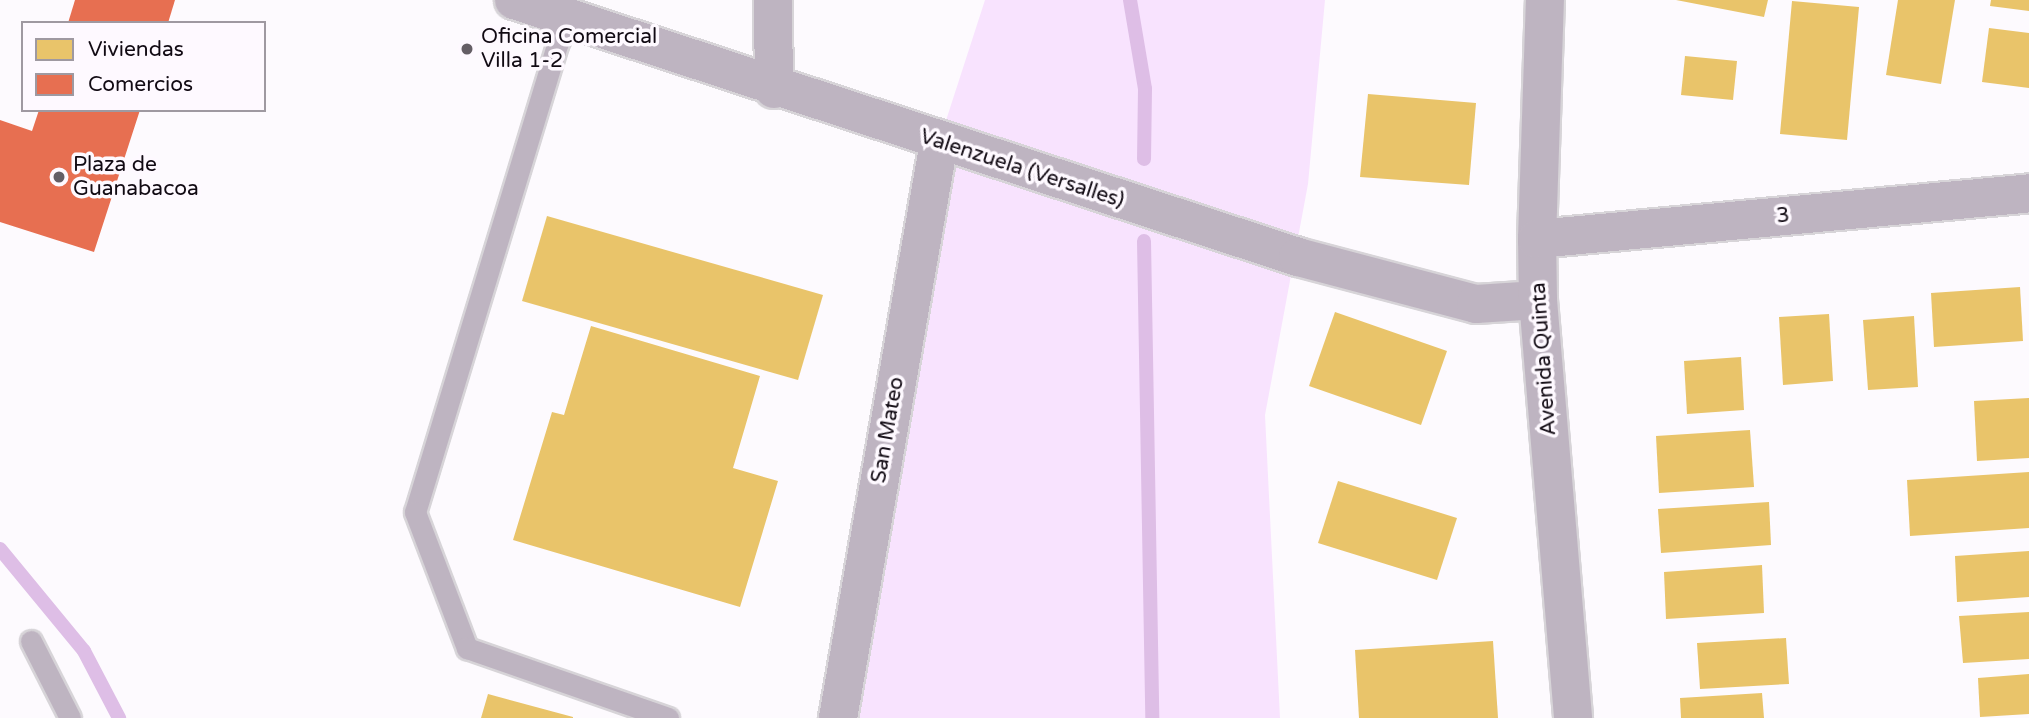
<!DOCTYPE html>
<html>
<head>
<meta charset="utf-8">
<style>
  body { margin:0 }
  #map { position:relative; width:2029px; height:718px; overflow:hidden; background:#fdfafe; font-family:"Varela Round",sans-serif }
  div>[style] { position:absolute }
  .green>* { inset:0; background:#f8e3fe }
  .homes>* { inset:0; background:#e9c46a }
  .shops>* { inset:0; background:#e76f51 }
  .stream>* { height:14px; margin:-7px; padding:0 7px; transform-origin:7px; border-radius:7px; background:#debee6 }
  .roads { filter:drop-shadow(2px 0 #d7d4d8) drop-shadow(-2px 0 #d7d4d8) drop-shadow(0 2px #d7d4d8) drop-shadow(0 -2px #d7d4d8) }
  .service>* { height:21px; margin:-10.5px; padding:0 10.5px; transform-origin:10.5px; border-radius:10.5px; background:#beb4c1 }
  .minor>* { height:38px; margin:-19px; padding:0 19px; transform-origin:19px; border-radius:19px; background:#beb4c1 }
  .tertiary>* { height:38px; margin:-19px; padding:0 19px; transform-origin:19px; border-radius:19px; background:#beb4c1 }
  .dots>* { width:19px; height:19px; translate:-50% -50%; box-sizing:border-box; border:4px solid #fef9ff; border-radius:50% }
  span { translate:-50% -50%; white-space:nowrap; text-align:center; line-height:1.15; -webkit-text-stroke:7px #fef9ff; paint-order:stroke }
  .poi-label { font-size:21px; color:#110a13 }
  .left { translate:0 -50%; text-align:left }
  .street-label { font-size:21px; color:#110a13 }
  .legend { position:absolute; left:21px; top:21px; width:245px; height:91px; box-sizing:border-box; background:#fef9ff; border:2px solid #9f99a1; margin:0; padding:9px 12px; list-style:none; font-size:21px; color:#110a13 }
  .legend li { display:flex; align-items:center; gap:14px; height:35px }
  .legend b { width:35px; border:2px solid #9f99a1 }
</style>
</head>
<body>
<div id="map">
  <div class="green">
    <i style="clip-path:polygon(985px 0,1325px 0,1308px 184px,1265px 415px,1280px 718px,838px 718px,939px 142px)"></i>
  </div>
  <div class="homes">
    <i style="clip-path:polygon(1676px 0,1768px 0,1764px 17px)"></i>
    <i style="clip-path:polygon(1898px 0,1955px 0,1941px 84px,1886px 75px)"></i>
    <i style="clip-path:polygon(1991px 0,2029px 0,2029px 11px,1990px 6px)"></i>
    <i style="clip-path:polygon(1792px 1px,1859px 7px,1847px 140px,1780px 134px)"></i>
    <i style="clip-path:polygon(1989px 28px,2029px 33px,2029px 88px,1982px 82px)"></i>
    <i style="clip-path:polygon(1685px 56px,1737px 61px,1733px 100px,1681px 95px)"></i>
    <i style="clip-path:polygon(1368px 94px,1476px 103px,1469px 185px,1360px 177px)"></i>
    <i style="clip-path:polygon(547px 216px,823px 295px,798px 380px,522px 301px)"></i>
    <i style="clip-path:polygon(2020px 287px,2023px 341px,1934px 347px,1931px 293px)"></i>
    <i style="clip-path:polygon(1335px 312px,1447px 351px,1421px 425px,1309px 386px)"></i>
    <i style="clip-path:polygon(1829px 314px,1833px 381px,1783px 385px,1779px 317px)"></i>
    <i style="clip-path:polygon(1914px 316px,1918px 387px,1868px 390px,1863px 320px)"></i>
    <i style="clip-path:polygon(591px 326px,760px 376px,733px 468px,778px 481px,740px 607px,513px 540px,552px 412px,564px 415px)"></i>
    <i style="clip-path:polygon(1741px 357px,1744px 410px,1687px 414px,1684px 361px)"></i>
    <i style="clip-path:polygon(2029px 398px,2029px 458px,1977px 461px,1974px 401px)"></i>
    <i style="clip-path:polygon(1750px 430px,1754px 487px,1659px 493px,1656px 436px)"></i>
    <i style="clip-path:polygon(2029px 472px,2029px 528px,1910px 536px,1907px 480px)"></i>
    <i style="clip-path:polygon(1338px 481px,1457px 518px,1437px 580px,1318px 543px)"></i>
    <i style="clip-path:polygon(1769px 502px,1771px 545px,1661px 553px,1658px 509px)"></i>
    <i style="clip-path:polygon(2029px 551px,2029px 597px,1957px 602px,1955px 556px)"></i>
    <i style="clip-path:polygon(1762px 565px,1764px 613px,1666px 619px,1664px 572px)"></i>
    <i style="clip-path:polygon(2029px 612px,2029px 659px,1963px 663px,1959px 616px)"></i>
    <i style="clip-path:polygon(1786px 638px,1789px 684px,1700px 689px,1697px 643px)"></i>
    <i style="clip-path:polygon(1493px 641px,1498px 718px,1359px 718px,1355px 650px)"></i>
    <i style="clip-path:polygon(2029px 674px,2029px 714px,1980px 717px,1978px 678px)"></i>
    <i style="clip-path:polygon(1762px 693px,1764px 718px,1681px 718px,1680px 698px)"></i>
    <i style="clip-path:polygon(488px 694px,573px 717px,573px 718px,481px 718px)"></i>
  </div>
  <div class="shops">
    <i style="clip-path:polygon(75px 0,175px 0,168px 23px,68px 23px)"></i>
    <i style="clip-path:polygon(39px 110px,140px 110px,94px 252px,0 222px,0 120px,32px 131px)"></i>
  </div>
  <div class="stream">
    <i style="left:1130px;top:0;width:90px;rotate:80.4deg"></i>
    <i style="left:1145px;top:89px;width:70px;rotate:90.8deg"></i>
    <i style="left:1144px;top:241px;width:477px;rotate:89deg"></i>
    <i style="left:0;top:549px;width:132px;rotate:50.5deg"></i>
    <i style="left:84px;top:651px;width:76px;rotate:62.4deg"></i>
  </div>
  <div class="roads">
    <div class="service">
      <i style="left:569px;top:19px;width:29px;rotate:115deg"></i>
      <i style="left:557px;top:45px;width:488px;rotate:106.9deg"></i>
      <i style="left:415px;top:512px;width:146px;rotate:69.1deg"></i>
      <i style="left:467px;top:648px;width:213px;rotate:19.2deg"></i>
      <i style="left:31px;top:641px;width:86px;rotate:63.1deg"></i>
    </div>
    <div class="minor">
      <i style="left:773px;top:0;width:89px;rotate:89.4deg"></i>
      <i style="left:1537px;top:239px;width:239px;rotate:-88.1deg"></i>
      <i style="left:1538px;top:300px;width:419px;rotate:85.2deg"></i>
      <i style="left:838px;top:718px;width:585px;rotate:-80.05deg"></i>
    </div>
    <div class="tertiary">
      <i style="left:514px;top:0;width:825px;rotate:18.15deg"></i>
      <i style="left:1298px;top:257px;width:184px;rotate:14.8deg"></i>
      <i style="left:1476px;top:304px;width:62px;rotate:-3.7deg"></i>
      <i style="left:1538px;top:300px;width:61px;rotate:-90.9deg"></i>
      <i style="left:1537px;top:239px;width:494px;rotate:-5.3deg"></i>
    </div>
  </div>
  <div class="dots">
    <i style="left:467px;top:49px;background:#645e65"></i>
    <i style="left:59px;top:177px;background:#645e65"></i>
  </div>
  <div class="poi-label">
    <span class="left" style="left:481px;top:49px">Oficina Comercial<br>Villa 1-2</span>
    <span class="left" style="left:73px;top:177px">Plaza de<br>Guanabacoa</span>
  </div>
  <div class="street-label">
    <span style="left:1022px;top:169px;rotate:18deg">Valenzuela (Versalles)</span>
    <span style="left:1783px;top:216px;rotate:-5deg">3</span>
    <span style="left:1544px;top:359px;rotate:-94deg">Avenida Quinta</span>
    <span style="left:888px;top:430px;rotate:-80deg">San Mateo</span>
  </div>
  <ul class="legend">
  <li><b style="height:19px;background:#e9c46a"></b>Viviendas</li>
  <li><b style="height:19px;background:#e76f51"></b>Comercios</li>
  </ul>
</div>
</body>
</html>
